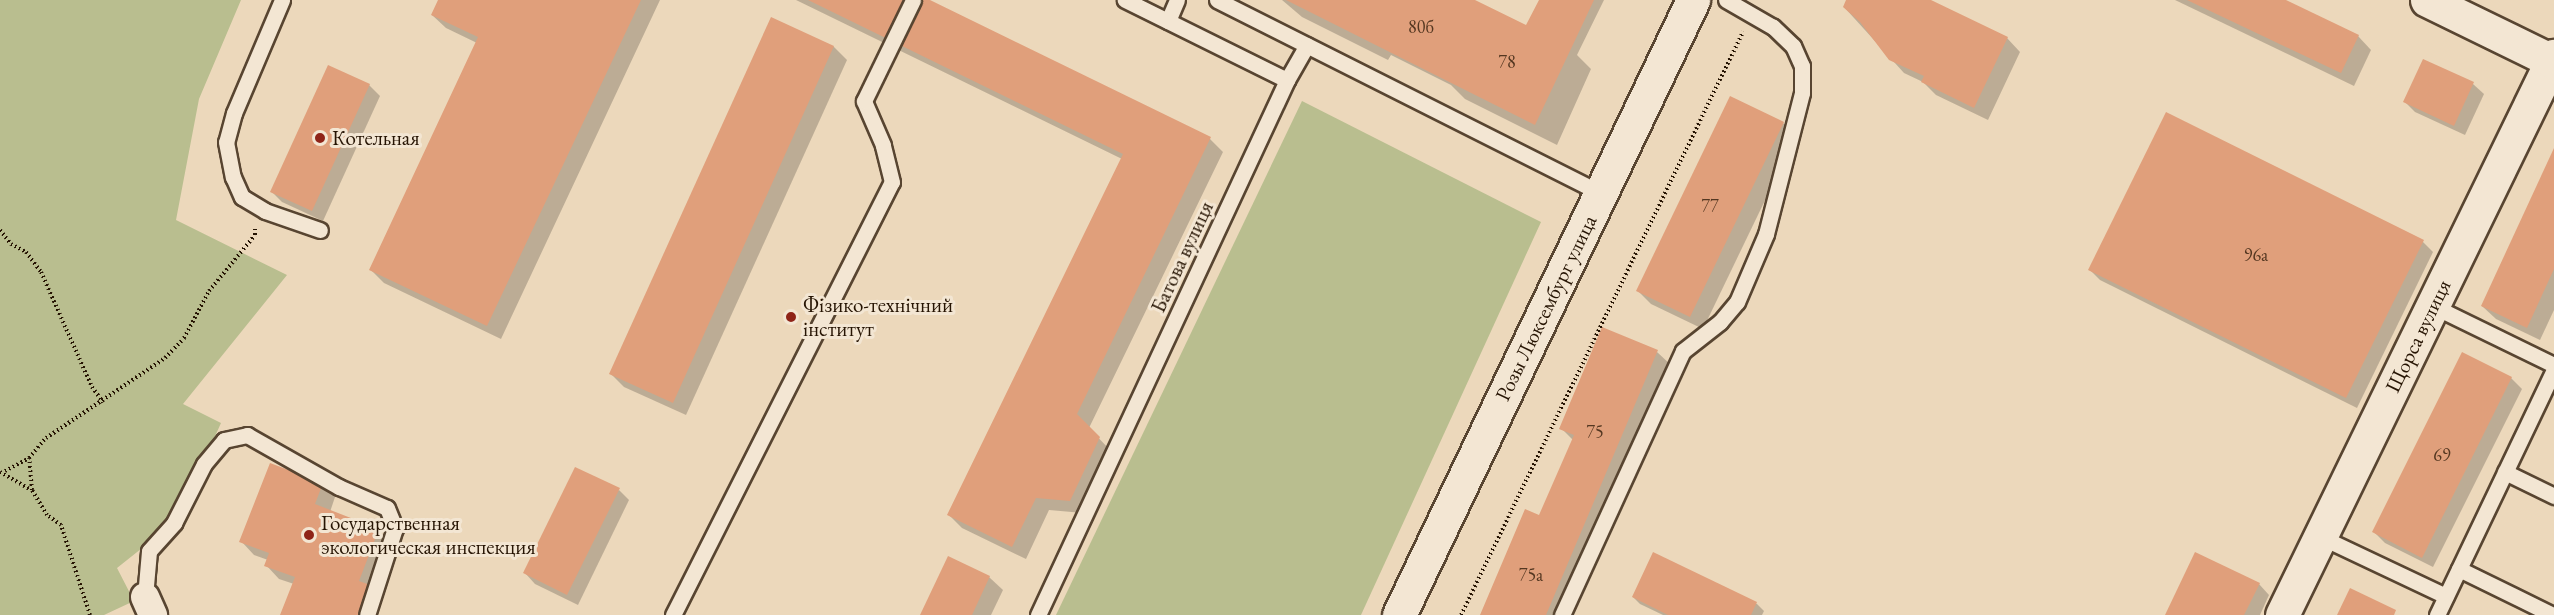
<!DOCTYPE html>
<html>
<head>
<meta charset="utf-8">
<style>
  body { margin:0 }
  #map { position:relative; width:2554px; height:615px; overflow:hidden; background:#ecd8bb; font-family:"EB Garamond",serif }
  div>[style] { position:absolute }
  .green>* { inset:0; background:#b9be8f }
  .shadow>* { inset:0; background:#0003 }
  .building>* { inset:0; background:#e09f7b }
  .path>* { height:4px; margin-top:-2px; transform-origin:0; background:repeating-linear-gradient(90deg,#261403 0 1.5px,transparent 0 4.5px) }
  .roads { filter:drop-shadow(2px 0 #584531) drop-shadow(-2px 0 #584531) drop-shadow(0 2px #584531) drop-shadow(0 -2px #584531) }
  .service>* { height:15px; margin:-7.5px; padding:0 7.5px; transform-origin:7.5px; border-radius:7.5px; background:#f3e6d3 }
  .minor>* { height:28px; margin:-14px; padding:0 14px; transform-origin:14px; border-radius:14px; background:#f3e6d3 }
  .tertiary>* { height:33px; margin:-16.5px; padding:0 16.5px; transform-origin:16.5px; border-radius:16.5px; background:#f3e6d3 }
  .secondary>* { height:33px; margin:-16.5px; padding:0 16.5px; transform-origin:16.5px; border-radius:16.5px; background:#f3e6d3 }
  .dots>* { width:16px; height:16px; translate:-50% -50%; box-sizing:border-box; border:3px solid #f3e6d3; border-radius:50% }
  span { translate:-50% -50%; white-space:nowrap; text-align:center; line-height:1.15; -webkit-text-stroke:6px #f3e6d3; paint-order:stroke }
  .number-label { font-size:18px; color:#543721 }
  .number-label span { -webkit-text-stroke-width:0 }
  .poi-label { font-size:21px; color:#261403 }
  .left { translate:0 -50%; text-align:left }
  .street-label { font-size:21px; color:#261403 }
</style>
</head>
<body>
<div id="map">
  <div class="green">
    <i style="clip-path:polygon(0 0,241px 0,199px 99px,176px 220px,287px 275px,183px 404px,221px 423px,203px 463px,156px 537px,117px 568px,134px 601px,104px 615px,0 615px)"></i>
    <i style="clip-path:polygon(1302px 101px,1541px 222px,1361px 615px,1056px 615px)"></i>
  </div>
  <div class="shadow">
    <i style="clip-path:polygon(439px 0,660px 0,501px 339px,384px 283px,371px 270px,477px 43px,446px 28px,432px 15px)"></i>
    <i style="clip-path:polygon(796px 0,927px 0,1210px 139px,1223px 152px,1089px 428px,1112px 452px,1083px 513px,1049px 510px,1026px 559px,962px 528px,949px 515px,1122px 159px)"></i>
    <i style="clip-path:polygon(1282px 0,1472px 0,1533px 30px,1540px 0,1604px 0,1577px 55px,1591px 69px,1557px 145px,1465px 99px,1451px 85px,1391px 55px,1388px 60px,1302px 17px)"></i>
    <i style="clip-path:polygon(1847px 0,1928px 0,2007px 38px,2020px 52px,1988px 120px,1936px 95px,1923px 82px,1904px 73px,1844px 7px)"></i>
    <i style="clip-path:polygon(2175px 0,2282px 0,2358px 36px,2371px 50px,2354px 86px)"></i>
    <i style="clip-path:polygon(771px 19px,834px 47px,847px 60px,686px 415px,624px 387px,611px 374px)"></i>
    <i style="clip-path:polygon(2423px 61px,2473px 84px,2484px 94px,2465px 135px,2415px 112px,2405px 102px)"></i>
    <i style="clip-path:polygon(369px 85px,380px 96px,323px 221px,282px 202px,272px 192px)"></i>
    <i style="clip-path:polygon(1783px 123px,1796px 136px,1703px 329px,1651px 304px,1638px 291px)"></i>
    <i style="clip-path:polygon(2554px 151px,2554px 310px,2540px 340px,2496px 319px,2482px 306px)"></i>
    <i style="clip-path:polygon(2423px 242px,2433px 252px,2357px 408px,2100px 280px,2089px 269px)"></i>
    <i style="clip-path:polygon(1657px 352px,1671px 365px,1561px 615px,1482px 615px,1546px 520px,1573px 440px,1561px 428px)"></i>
    <i style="clip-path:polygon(2511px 378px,2522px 389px,2433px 567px,2385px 543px,2374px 532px)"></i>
    <i style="clip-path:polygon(322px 484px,335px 497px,330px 512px,378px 530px,391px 543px,373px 590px,382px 599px,376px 615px,282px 615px,294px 584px,279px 579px,266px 565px,268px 560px,254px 555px,241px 541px)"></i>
    <i style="clip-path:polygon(619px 490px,629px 500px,578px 605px,535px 584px,525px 573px)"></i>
    <i style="clip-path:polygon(1654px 554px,1757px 604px,1764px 611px,1762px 615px,1663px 615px,1640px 604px,1633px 597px)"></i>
    <i style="clip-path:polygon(989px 577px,1003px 590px,991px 615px,922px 615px)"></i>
    <i style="clip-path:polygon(2259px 584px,2269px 595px,2260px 615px,2166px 615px)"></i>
  </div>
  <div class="building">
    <i style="clip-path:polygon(438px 0,641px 0,487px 326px,369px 270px,478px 37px,431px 15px)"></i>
    <i style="clip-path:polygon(808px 0,930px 0,1211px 137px,1077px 414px,1100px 437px,1070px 501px,1036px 498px,1012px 547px,947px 515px,1123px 154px)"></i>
    <i style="clip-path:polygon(1286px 0,1475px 0,1526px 25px,1539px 0,1594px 0,1535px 125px)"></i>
    <i style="clip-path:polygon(1846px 0,1931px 0,2008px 37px,1974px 108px,1921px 82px,1924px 76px,1889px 60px,1860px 22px,1843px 7px)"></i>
    <i style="clip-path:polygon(2187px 0,2286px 0,2359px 35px,2341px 73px)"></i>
    <i style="clip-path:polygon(771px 17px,834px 46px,673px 403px,609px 374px)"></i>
    <i style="clip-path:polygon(2423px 59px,2474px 82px,2454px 126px,2403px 102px)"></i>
    <i style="clip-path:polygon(328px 65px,370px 84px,312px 211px,270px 192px)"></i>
    <i style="clip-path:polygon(1730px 96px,1784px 122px,1690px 317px,1636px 291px)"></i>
    <i style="clip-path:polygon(2166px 112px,2424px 240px,2346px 398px,2088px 270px)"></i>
    <i style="clip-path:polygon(2554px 148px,2554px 269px,2527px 328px,2481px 306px)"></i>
    <i style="clip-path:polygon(1602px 327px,1658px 350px,1546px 615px,1480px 615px,1525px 509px,1539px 515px,1574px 435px,1559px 429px)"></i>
    <i style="clip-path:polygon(2462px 352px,2512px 377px,2422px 558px,2372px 532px)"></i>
    <i style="clip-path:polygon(270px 463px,323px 483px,315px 504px,379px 529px,359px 581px,370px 585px,358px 615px,280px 615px,295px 577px,264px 566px,269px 553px,239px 542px)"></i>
    <i style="clip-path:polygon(575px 467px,620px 488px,567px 595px,523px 573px)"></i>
    <i style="clip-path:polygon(1653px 552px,1757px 602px,1751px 615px,1668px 615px,1632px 597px)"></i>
    <i style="clip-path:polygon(2195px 552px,2260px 583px,2244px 615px,2165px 615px)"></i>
    <i style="clip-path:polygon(948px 556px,990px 576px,972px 615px,920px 615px)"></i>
    <i style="clip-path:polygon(2350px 588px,2396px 610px,2394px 615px,2337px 615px)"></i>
  </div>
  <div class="path">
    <i style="left:0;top:230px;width:18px;rotate:52deg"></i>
    <i style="left:11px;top:244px;width:17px;rotate:28deg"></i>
    <i style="left:26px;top:252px;width:25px;rotate:53deg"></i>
    <i style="left:41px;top:272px;width:126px;rotate:66.1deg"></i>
    <i style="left:92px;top:387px;width:19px;rotate:54deg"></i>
    <i style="left:5px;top:471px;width:27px;rotate:-28deg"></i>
    <i style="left:0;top:472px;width:36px;rotate:30deg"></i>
    <i style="left:90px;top:615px;width:95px;rotate:-107.9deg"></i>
    <i style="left:61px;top:525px;width:17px;rotate:-144deg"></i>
    <i style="left:47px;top:515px;width:29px;rotate:-121deg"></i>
    <i style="left:32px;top:490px;width:32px;rotate:-95deg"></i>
    <i style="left:29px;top:458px;width:26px;rotate:-50deg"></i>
    <i style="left:46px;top:438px;width:143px;rotate:-33.9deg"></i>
    <i style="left:165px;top:358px;width:28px;rotate:-46deg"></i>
    <i style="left:184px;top:338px;width:53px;rotate:-62deg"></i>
    <i style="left:209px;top:291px;width:72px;rotate:-50.6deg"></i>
    <i style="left:255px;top:235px;width:7px;rotate:-90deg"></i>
    <i style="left:1461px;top:615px;width:648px;rotate:-64.19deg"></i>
  </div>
  <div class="roads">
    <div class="service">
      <i style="left:282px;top:0;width:123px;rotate:113deg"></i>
      <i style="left:234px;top:113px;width:30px;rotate:105deg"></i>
      <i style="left:226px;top:142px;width:36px;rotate:79deg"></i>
      <i style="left:233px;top:177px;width:22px;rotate:66deg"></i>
      <i style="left:242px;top:197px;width:27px;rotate:31deg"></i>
      <i style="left:265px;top:211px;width:58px;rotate:19.1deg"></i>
      <i style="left:1217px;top:0;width:430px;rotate:26.7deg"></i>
      <i style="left:1168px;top:21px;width:23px;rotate:-67deg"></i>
      <i style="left:1287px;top:80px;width:40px;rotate:-60.3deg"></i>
      <i style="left:2433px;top:306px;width:135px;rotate:26deg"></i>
      <i style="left:2505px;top:472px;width:55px;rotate:26.1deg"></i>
      <i style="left:2321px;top:537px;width:138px;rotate:25.3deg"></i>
      <i style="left:2459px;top:569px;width:105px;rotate:26.1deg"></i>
      <i style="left:145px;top:597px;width:46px;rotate:-85deg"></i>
      <i style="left:149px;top:551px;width:38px;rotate:-48deg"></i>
      <i style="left:174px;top:523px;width:66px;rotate:-63deg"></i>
      <i style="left:204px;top:464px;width:31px;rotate:-50deg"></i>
      <i style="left:224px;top:440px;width:24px;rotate:-12deg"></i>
      <i style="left:247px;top:435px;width:106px;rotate:29.5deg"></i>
      <i style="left:339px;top:487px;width:52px;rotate:23.6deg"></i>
      <i style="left:387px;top:508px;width:22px;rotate:68deg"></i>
      <i style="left:395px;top:528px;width:91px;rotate:107.8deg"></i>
      <i style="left:673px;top:615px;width:485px;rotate:-63.2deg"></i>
      <i style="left:892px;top:182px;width:38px;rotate:-104deg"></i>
      <i style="left:883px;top:145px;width:48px;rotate:-113.4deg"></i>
      <i style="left:864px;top:101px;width:112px;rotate:-64.1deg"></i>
      <i style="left:1038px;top:615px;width:590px;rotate:-65.04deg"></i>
      <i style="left:1287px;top:80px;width:181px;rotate:-153.7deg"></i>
      <i style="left:1562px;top:615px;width:290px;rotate:-65.4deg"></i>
      <i style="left:1683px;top:351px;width:47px;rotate:-38.1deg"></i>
      <i style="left:1720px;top:322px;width:26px;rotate:-50deg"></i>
      <i style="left:1737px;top:302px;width:74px;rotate:-66.9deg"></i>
      <i style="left:1766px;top:234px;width:146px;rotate:-75.7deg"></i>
      <i style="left:1802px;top:93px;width:27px;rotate:-90deg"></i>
      <i style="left:1802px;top:66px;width:22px;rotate:-114deg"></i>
      <i style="left:1793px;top:46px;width:28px;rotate:-136deg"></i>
      <i style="left:1773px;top:27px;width:54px;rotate:-150.1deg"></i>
      <i style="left:2437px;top:615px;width:272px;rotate:-64.5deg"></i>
    </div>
    <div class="minor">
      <i style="left:145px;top:597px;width:20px;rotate:66deg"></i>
    </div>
    <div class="tertiary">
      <i style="left:1399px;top:615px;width:682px;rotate:-64.45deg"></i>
      <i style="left:2282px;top:615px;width:622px;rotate:-64.05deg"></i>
    </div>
    <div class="secondary">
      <i style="left:2427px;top:0;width:141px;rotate:26deg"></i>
    </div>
  </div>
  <div class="dots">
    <i style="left:320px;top:138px;background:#8f2418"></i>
    <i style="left:791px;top:317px;background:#8f2418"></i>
    <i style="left:309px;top:535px;background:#8f2418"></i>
  </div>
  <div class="number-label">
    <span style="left:1421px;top:27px">80б</span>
    <span style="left:1507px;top:62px">78</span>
    <span style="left:1710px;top:206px">77</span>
    <span style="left:2256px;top:255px">96а</span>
    <span style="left:1595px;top:432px">75</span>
    <span style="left:2442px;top:455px">69</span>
    <span style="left:1531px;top:575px">75а</span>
  </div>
  <div class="poi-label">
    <span class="left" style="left:332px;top:138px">Котельная</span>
    <span class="left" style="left:803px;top:317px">Фізико-технічний<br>інститут</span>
    <span class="left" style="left:321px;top:535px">Государственная<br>экологическая инспекция</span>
  </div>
  <div class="street-label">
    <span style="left:1182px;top:257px;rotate:-65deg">Батова вулиця</span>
    <span style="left:1546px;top:308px;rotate:-64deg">Розы Люксембург улица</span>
    <span style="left:2418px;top:336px;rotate:-64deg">Щорса вулиця</span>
  </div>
</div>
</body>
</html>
